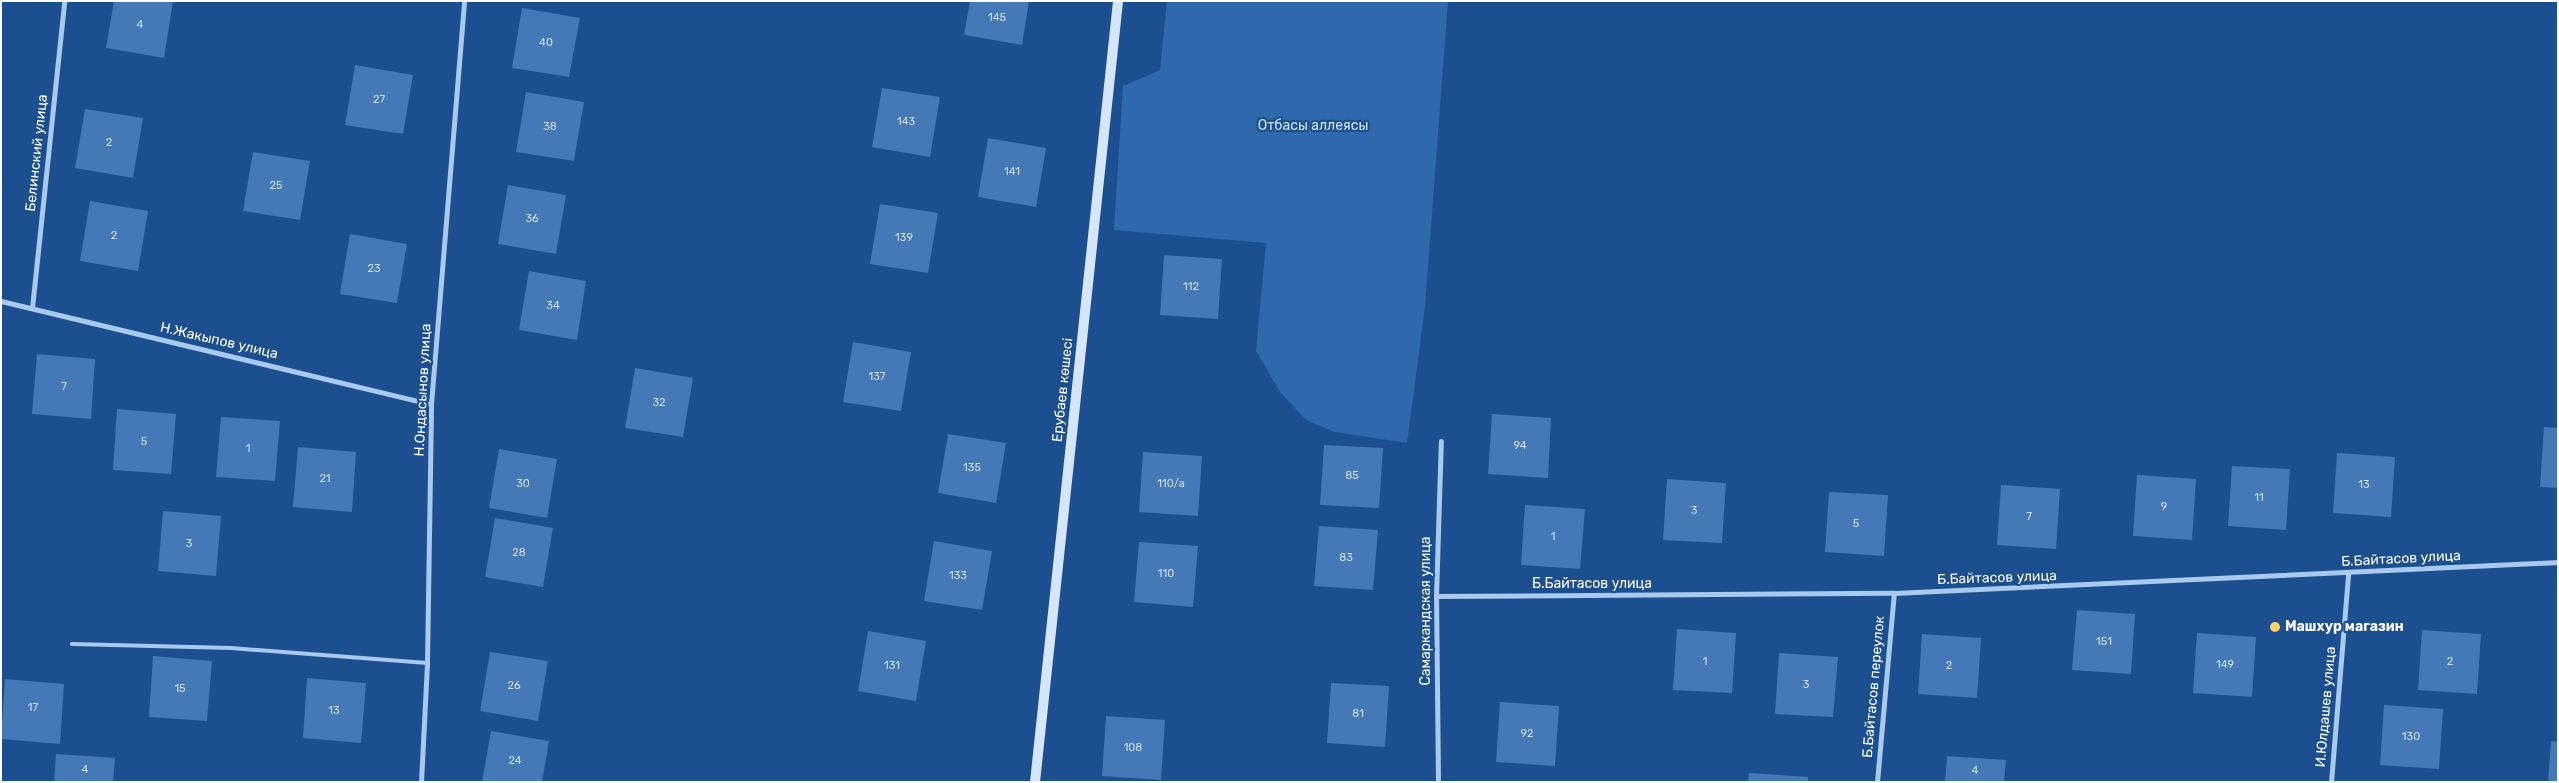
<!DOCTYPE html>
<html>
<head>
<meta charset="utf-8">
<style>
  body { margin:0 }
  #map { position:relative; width:2559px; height:783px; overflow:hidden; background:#1b4f8f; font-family:Rubik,sans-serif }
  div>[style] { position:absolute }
  .green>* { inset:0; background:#2e69ad }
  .building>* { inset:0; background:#4478b7 }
  .lane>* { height:4px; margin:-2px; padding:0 2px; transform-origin:2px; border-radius:2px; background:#a9c9ee }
  .street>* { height:5px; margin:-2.5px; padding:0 2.5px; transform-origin:2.5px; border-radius:2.5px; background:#a9c9ee }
  .secondary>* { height:10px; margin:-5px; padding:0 5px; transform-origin:5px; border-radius:5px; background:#d6e6fa }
  .dots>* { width:14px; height:14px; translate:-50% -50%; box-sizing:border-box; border:2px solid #1b4f8f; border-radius:50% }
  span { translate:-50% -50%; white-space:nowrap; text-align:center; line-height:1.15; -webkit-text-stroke:4.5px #1b4f8f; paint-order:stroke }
  .number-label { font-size:11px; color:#d0dded }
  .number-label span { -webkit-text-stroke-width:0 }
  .park-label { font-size:14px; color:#cfe3fa }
  .street-label { font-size:14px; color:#fff }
  .poi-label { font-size:14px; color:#fff; font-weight:700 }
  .left { translate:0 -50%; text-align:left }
  .frame { position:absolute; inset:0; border:2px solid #fff; pointer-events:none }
</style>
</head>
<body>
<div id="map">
  <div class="green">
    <i style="clip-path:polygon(1167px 1px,1448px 1px,1425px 307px,1407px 443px,1335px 432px,1306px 420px,1280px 392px,1256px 351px,1266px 243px,1114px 230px,1123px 86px,1160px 70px)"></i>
  </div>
  <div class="building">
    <i style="clip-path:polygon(114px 1px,173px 1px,164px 58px,106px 48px)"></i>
    <i style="clip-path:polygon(970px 1px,1029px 1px,1022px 45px,964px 35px)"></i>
    <i style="clip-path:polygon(522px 8px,580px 18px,569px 77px,512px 68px)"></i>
    <i style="clip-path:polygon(355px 65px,413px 75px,403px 134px,345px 125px)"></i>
    <i style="clip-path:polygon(882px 88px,940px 97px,930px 157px,872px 147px)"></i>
    <i style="clip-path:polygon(526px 92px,584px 102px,574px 161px,516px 152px)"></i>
    <i style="clip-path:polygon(85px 109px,143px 118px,133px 178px,75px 168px)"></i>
    <i style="clip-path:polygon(988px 138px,1046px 148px,1036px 207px,978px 197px)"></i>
    <i style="clip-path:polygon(253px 152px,310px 161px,300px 220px,243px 211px)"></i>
    <i style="clip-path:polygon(508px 185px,566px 195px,556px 254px,498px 244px)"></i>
    <i style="clip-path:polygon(90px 201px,148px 211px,138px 271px,80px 261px)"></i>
    <i style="clip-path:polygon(880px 204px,938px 213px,928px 273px,870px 264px)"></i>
    <i style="clip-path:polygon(350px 234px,407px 244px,397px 303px,340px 294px)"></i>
    <i style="clip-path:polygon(1164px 255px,1222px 259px,1218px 319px,1160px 315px)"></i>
    <i style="clip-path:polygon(529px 271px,586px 281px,577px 340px,519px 330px)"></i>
    <i style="clip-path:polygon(853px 342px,911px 352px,901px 411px,843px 402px)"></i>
    <i style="clip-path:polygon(37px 354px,95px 359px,91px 419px,32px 414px)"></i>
    <i style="clip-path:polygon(635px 368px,693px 378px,683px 437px,625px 428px)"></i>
    <i style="clip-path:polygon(117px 409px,176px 414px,171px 474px,113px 470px)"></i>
    <i style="clip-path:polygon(1492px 414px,1551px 418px,1548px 478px,1488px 474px)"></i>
    <i style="clip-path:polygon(221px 417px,280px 421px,275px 481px,216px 477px)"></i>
    <i style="clip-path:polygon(2544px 427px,2558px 428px,2558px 488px,2540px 487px)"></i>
    <i style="clip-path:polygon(948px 434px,1006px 443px,996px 503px,938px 493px)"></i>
    <i style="clip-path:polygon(1324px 445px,1383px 448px,1379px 508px,1320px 505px)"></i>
    <i style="clip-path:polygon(298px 447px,356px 452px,352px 512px,293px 507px)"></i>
    <i style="clip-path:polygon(499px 449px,557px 459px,547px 518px,489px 508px)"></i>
    <i style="clip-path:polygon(1143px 452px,1202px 456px,1198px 516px,1139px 512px)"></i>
    <i style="clip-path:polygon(2337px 453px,2395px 457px,2391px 517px,2333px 513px)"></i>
    <i style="clip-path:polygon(2232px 466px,2290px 469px,2286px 530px,2228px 526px)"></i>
    <i style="clip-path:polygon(2137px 475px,2196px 479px,2192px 540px,2133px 536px)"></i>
    <i style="clip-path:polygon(1667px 479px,1726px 483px,1722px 543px,1663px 540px)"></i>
    <i style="clip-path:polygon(2001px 485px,2060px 489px,2056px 549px,1997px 545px)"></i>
    <i style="clip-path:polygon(1829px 492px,1888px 495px,1884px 556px,1825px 552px)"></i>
    <i style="clip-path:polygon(1525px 505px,1585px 509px,1580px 569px,1521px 565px)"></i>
    <i style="clip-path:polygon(163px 511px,221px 516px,216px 576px,158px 571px)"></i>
    <i style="clip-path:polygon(495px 518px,553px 528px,543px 587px,485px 577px)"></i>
    <i style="clip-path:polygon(1319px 526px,1378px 530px,1373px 590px,1314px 586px)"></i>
    <i style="clip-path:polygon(934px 541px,992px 551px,982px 610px,924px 601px)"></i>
    <i style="clip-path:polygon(1139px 542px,1198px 546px,1193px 607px,1134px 602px)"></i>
    <i style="clip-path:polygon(2077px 610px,2135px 614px,2131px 674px,2072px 670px)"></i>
    <i style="clip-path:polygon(1677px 629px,1736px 633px,1732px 693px,1673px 690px)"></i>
    <i style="clip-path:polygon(2422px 630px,2481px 634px,2477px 694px,2418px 690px)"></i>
    <i style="clip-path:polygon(868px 631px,926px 641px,916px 701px,858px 691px)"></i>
    <i style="clip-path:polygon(2197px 633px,2256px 637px,2252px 697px,2193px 693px)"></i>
    <i style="clip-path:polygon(1922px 634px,1981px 638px,1977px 698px,1918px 694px)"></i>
    <i style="clip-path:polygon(490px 652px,548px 661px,538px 721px,480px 711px)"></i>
    <i style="clip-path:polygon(1779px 653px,1838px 657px,1833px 717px,1775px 714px)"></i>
    <i style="clip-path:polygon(153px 656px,212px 661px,207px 721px,149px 717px)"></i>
    <i style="clip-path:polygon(307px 678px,366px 683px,361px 743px,303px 738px)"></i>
    <i style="clip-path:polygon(5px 679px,64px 684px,60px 744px,1px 739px)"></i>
    <i style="clip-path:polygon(1331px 683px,1389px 686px,1385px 747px,1327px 743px)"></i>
    <i style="clip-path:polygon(1500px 702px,1559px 706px,1555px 766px,1496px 762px)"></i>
    <i style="clip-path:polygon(2384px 705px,2443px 709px,2439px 769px,2380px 765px)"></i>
    <i style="clip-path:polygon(1106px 716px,1165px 720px,1161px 780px,1102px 776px)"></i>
    <i style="clip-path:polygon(491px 731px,549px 741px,542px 782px,482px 782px)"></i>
    <i style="clip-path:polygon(2551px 741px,2558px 742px,2558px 782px,2548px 782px)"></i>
    <i style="clip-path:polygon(56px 754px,115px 758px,113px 782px,54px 782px)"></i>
    <i style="clip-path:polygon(1947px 756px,2006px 760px,2004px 782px,1945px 782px)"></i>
    <i style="clip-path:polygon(1749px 773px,1808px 777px,1808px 782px,1748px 782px)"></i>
  </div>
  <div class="lane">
    <i style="left:72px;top:644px;width:159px;rotate:1.4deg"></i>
    <i style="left:231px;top:648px;width:197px;rotate:4.4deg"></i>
  </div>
  <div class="street">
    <i style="left:1px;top:301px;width:442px;rotate:13.5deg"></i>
    <i style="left:32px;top:308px;width:309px;rotate:-84deg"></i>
    <i style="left:1436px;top:596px;width:458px;rotate:-0.4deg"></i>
    <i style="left:1894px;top:593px;width:665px;rotate:-2.67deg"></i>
    <i style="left:421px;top:782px;width:119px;rotate:-87.1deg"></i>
    <i style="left:427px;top:663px;width:259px;rotate:-89.1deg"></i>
    <i style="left:431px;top:404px;width:404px;rotate:-85.3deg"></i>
    <i style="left:1438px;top:782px;width:186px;rotate:-90.6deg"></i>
    <i style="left:1436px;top:596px;width:155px;rotate:-88.2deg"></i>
    <i style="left:1877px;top:782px;width:190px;rotate:-84.9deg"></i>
    <i style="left:2331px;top:782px;width:209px;rotate:-85.3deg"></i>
  </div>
  <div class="secondary">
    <i style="left:1035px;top:782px;width:785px;rotate:-83.93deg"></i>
  </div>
  <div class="dots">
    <i style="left:2275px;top:627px;background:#ffd166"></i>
  </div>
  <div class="number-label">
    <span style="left:997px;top:18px">145</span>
    <span style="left:140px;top:25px">4</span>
    <span style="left:546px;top:43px">40</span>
    <span style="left:379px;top:100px">27</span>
    <span style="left:906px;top:122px">143</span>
    <span style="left:550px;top:127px">38</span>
    <span style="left:109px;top:143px">2</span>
    <span style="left:1012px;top:172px">141</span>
    <span style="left:276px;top:186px">25</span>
    <span style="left:532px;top:219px">36</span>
    <span style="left:114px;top:236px">2</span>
    <span style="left:904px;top:238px">139</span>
    <span style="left:374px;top:269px">23</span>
    <span style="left:1191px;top:287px">112</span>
    <span style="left:553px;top:306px">34</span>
    <span style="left:877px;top:377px">137</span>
    <span style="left:64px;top:387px">7</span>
    <span style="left:659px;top:403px">32</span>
    <span style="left:144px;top:442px">5</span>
    <span style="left:1520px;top:446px">94</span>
    <span style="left:248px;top:449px">1</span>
    <span style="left:972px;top:468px">135</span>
    <span style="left:1352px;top:476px">85</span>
    <span style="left:325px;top:479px">21</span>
    <span style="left:523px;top:484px">30</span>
    <span style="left:1171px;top:484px">110/а</span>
    <span style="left:2364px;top:485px">13</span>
    <span style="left:2259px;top:498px">11</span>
    <span style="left:2164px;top:507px">9</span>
    <span style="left:1694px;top:511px">3</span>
    <span style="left:2029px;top:517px">7</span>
    <span style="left:1856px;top:524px">5</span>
    <span style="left:1553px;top:537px">1</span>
    <span style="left:189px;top:544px">3</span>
    <span style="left:519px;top:553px">28</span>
    <span style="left:1346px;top:558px">83</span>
    <span style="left:1166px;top:574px">110</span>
    <span style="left:958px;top:576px">133</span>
    <span style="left:2104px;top:642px">151</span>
    <span style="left:1705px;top:662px">1</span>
    <span style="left:2450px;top:662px">2</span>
    <span style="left:2225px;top:665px">149</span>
    <span style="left:892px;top:666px">131</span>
    <span style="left:1949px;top:666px">2</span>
    <span style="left:1806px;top:685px">3</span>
    <span style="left:514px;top:686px">26</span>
    <span style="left:180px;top:689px">15</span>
    <span style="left:33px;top:708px">17</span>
    <span style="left:334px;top:711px">13</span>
    <span style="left:1358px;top:714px">81</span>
    <span style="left:1527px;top:734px">92</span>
    <span style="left:2411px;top:737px">130</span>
    <span style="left:1133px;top:748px">108</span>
    <span style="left:515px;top:761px">24</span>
    <span style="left:85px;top:770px">4</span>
    <span style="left:1975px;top:771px">4</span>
  </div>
  <div class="park-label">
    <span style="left:1313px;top:126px">Отбасы аллеясы</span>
  </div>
  <div class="street-label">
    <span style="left:37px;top:153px;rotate:-84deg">Белинский улица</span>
    <span style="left:219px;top:341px;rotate:13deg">Н.Жакыпов улица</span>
    <span style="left:423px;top:390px;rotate:-87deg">Н.Ондасынов улица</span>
    <span style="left:1063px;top:390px;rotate:-84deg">Ерубаев көшесі</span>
    <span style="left:2401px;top:559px;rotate:-3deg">Б.Байтасов улица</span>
    <span style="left:1997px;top:578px;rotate:-2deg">Б.Байтасов улица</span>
    <span style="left:1592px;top:584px">Б.Байтасов улица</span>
    <span style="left:1426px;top:611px;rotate:-90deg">Самаркандская улица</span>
    <span style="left:1874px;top:687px;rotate:-85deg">Б.Байтасов переулок</span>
    <span style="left:2326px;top:707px;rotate:-85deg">И.Юлдашев улица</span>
  </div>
  <div class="poi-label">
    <span class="left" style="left:2285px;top:627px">Машхур магазин</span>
  </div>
  <div class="frame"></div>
</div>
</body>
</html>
